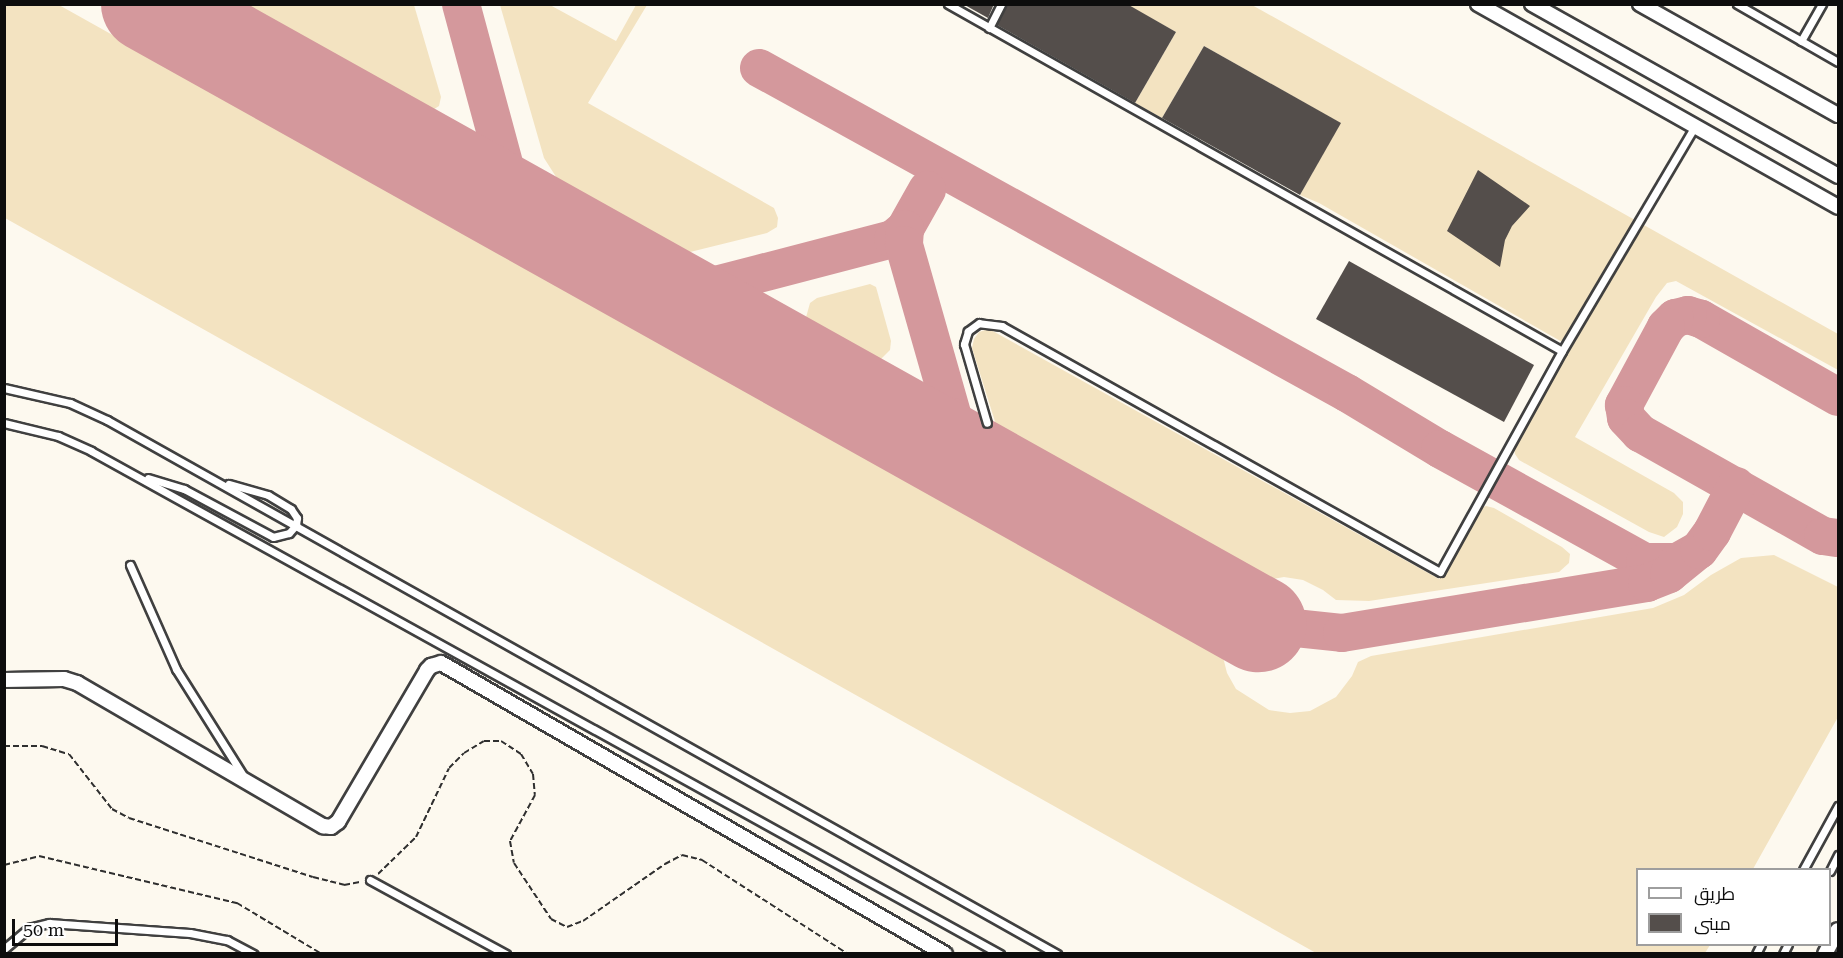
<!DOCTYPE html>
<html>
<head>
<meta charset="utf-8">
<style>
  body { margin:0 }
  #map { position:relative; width:1843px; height:958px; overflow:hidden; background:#fdf9ef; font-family:"Roboto Serif",Cairo,serif }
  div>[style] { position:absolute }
  .sand>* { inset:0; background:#f3e3c1 }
  .taxiway>* { height:38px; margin:-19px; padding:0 19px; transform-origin:19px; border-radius:19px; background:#d4989c }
  .runway>* { height:96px; margin:-48px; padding:0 48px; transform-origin:48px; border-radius:48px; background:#d4989c }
  .building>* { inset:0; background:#544e4b }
  .path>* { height:2px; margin-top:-1px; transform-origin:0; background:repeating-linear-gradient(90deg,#2f2f2f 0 6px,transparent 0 9px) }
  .roads { filter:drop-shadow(2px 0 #404040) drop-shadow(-2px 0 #404040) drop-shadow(0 2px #404040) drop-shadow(0 -2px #404040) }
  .lane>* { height:7px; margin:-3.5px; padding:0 3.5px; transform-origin:3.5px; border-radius:3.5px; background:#fff }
  .street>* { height:14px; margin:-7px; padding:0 7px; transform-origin:7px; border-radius:7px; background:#fff }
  span { translate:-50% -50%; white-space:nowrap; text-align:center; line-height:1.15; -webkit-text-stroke:6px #fff; paint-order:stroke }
  .frame { position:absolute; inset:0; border:6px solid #0d0d0d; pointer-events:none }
  .legend { position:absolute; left:1636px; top:868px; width:195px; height:78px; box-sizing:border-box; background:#fff; border:2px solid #9e9e9e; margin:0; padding:8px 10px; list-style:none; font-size:18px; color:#0d0d0d }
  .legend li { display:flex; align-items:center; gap:12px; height:30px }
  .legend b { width:30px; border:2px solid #9e9e9e }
  .scale { position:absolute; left:12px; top:919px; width:106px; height:27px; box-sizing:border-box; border:3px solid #0d0d0d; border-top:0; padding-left:8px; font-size:18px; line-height:21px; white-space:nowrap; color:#0d0d0d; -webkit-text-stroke:4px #fff; paint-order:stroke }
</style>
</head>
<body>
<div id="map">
  <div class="sand">
    <i style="clip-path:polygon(5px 4px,59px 5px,1223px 657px,1227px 673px,1236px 689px,1269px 710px,1290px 713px,1310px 711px,1336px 697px,1352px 676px,1358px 662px,1371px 656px,1653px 608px,1684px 595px,1711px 575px,1741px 558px,1774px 555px,1838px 587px,1838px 717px,1753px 869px,1638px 870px,1638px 944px,1710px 945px,1705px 953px,1316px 953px,5px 218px)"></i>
    <i style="clip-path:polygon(242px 5px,414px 5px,441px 97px,439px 106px,431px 111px)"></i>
    <i style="clip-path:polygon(500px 5px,550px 5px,616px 41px,636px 5px,647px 5px,588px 103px,774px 208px,778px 218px,777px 227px,767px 233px,686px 253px,560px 183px,544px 158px)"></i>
    <i style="clip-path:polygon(1127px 5px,1252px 5px,1838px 334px,1838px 370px,1676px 281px,1667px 283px,1656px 297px,1575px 437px,1674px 493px,1683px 502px,1683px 514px,1677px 527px,1664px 537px,1649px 532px,1519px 460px,1515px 454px,1514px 447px,1571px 347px,1319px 203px,1300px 195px,1340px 123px,1204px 46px,1162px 118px,1135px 103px,1176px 32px)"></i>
    <i style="clip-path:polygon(870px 284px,876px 287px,891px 341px,890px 350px,878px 362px,805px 321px,810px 303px,817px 298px)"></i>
    <i style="clip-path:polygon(989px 329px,1439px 579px,1480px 508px,1486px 506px,1494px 508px,1562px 547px,1570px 554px,1569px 563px,1559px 572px,1369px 601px,1336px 600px,1323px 590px,1303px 580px,1284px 577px,1267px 580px,997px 428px,972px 348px,974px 339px,979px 332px)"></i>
  </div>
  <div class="taxiway">
    <i style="left:461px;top:4px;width:188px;rotate:74.9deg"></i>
    <i style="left:510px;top:186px;width:25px;rotate:56deg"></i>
    <i style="left:524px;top:207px;width:33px;rotate:41deg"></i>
    <i style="left:759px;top:68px;width:672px;rotate:28.93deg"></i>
    <i style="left:1347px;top:393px;width:109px;rotate:31.1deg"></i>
    <i style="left:1440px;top:449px;width:234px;rotate:28.9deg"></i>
    <i style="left:1645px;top:562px;width:32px"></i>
    <i style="left:1677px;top:562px;width:25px;rotate:-29deg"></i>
    <i style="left:905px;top:229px;width:45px;rotate:-60.6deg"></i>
    <i style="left:660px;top:291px;width:29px;rotate:2deg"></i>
    <i style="left:689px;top:292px;width:28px;rotate:-15deg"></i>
    <i style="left:716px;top:285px;width:183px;rotate:-14.6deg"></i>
    <i style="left:893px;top:239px;width:16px;rotate:-40deg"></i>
    <i style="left:905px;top:229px;width:16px;rotate:94deg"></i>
    <i style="left:904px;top:245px;width:179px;rotate:74.1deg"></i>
    <i style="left:953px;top:417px;width:27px;rotate:73deg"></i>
    <i style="left:961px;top:443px;width:29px;rotate:61deg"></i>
    <i style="left:1838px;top:397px;width:158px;rotate:-150.3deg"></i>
    <i style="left:1701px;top:319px;width:14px;rotate:-163deg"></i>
    <i style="left:1688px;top:315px;width:13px;rotate:167deg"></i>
    <i style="left:1675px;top:318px;width:13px;rotate:135deg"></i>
    <i style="left:1666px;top:327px;width:89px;rotate:118.3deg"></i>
    <i style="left:1624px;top:405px;width:13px;rotate:81deg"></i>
    <i style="left:1626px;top:418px;width:21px;rotate:47deg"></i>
    <i style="left:1640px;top:433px;width:210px;rotate:29.4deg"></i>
    <i style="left:1823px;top:536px;width:15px;rotate:8deg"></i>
    <i style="left:1258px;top:624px;width:84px;rotate:6.1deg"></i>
    <i style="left:1342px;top:633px;width:309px;rotate:-9.3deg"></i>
    <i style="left:1647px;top:583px;width:24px;rotate:-22deg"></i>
    <i style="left:1669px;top:574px;width:38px;rotate:-39deg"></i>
    <i style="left:1699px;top:550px;width:22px;rotate:-54deg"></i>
    <i style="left:1712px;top:532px;width:52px;rotate:-62.4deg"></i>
  </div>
  <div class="runway">
    <i style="left:149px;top:4px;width:1271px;rotate:29.21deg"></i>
  </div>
  <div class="building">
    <i style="clip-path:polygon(963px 4px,994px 4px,988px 18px)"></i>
    <i style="clip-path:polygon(1007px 4px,1127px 4px,1176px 32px,1135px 103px,997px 25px)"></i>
    <i style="clip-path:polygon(1204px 46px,1341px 123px,1300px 195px,1162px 118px)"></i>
    <i style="clip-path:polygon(1478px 170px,1530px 206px,1512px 226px,1505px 240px,1500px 267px,1447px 231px)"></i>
    <i style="clip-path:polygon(1349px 261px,1534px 365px,1504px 422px,1316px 319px)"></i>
  </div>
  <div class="path">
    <i style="left:4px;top:746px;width:38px"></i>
    <i style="left:42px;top:746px;width:28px;rotate:17deg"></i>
    <i style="left:69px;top:754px;width:70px;rotate:52deg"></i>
    <i style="left:112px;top:809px;width:19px;rotate:28deg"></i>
    <i style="left:129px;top:818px;width:193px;rotate:17.8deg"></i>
    <i style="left:313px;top:877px;width:32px;rotate:14deg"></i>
    <i style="left:344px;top:885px;width:16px;rotate:-11deg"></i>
    <i style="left:4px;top:865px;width:36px;rotate:-14deg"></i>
    <i style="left:39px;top:856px;width:204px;rotate:13.4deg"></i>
    <i style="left:237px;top:903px;width:99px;rotate:31deg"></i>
    <i style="left:378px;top:874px;width:53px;rotate:-44.2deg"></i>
    <i style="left:416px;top:837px;width:76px;rotate:-64.4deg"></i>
    <i style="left:449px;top:768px;width:21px;rotate:-45deg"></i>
    <i style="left:464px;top:753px;width:23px;rotate:-31deg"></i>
    <i style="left:484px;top:741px;width:17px"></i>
    <i style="left:501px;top:741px;width:24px;rotate:33deg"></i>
    <i style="left:521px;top:754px;width:23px;rotate:59deg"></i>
    <i style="left:533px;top:774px;width:21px;rotate:85deg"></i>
    <i style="left:535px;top:795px;width:52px;rotate:118.5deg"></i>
    <i style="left:510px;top:841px;width:22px;rotate:80deg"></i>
    <i style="left:514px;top:863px;width:67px;rotate:56.5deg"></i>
    <i style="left:551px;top:919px;width:18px;rotate:27deg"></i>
    <i style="left:567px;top:927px;width:17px;rotate:-21deg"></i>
    <i style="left:583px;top:921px;width:100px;rotate:-34.8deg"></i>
    <i style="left:665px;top:864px;width:19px;rotate:-28deg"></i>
    <i style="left:682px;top:855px;width:21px;rotate:14deg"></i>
    <i style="left:702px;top:860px;width:174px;rotate:32.8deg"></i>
  </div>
  <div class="roads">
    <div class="lane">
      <i style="left:948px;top:4px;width:705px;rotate:29.47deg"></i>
      <i style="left:1562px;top:351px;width:252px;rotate:118.9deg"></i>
      <i style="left:1440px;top:572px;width:502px;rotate:-150.68deg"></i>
      <i style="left:1002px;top:326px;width:23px;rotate:-173deg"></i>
      <i style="left:979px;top:323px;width:14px;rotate:144deg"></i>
      <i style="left:968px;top:331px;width:14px;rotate:107deg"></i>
      <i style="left:964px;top:344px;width:82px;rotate:73.8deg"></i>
      <i style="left:1737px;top:4px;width:116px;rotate:29.9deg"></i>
      <i style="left:989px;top:28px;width:27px;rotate:-63deg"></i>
      <i style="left:1801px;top:41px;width:43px;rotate:-60.4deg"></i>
      <i style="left:1562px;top:351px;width:261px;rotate:-59.4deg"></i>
      <i style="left:4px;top:388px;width:68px;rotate:12.8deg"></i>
      <i style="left:70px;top:403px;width:41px;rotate:24.7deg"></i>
      <i style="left:107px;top:420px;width:1090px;rotate:29.34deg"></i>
      <i style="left:4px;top:423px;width:56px;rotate:13.5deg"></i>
      <i style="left:58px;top:436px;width:36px;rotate:24deg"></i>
      <i style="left:91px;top:451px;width:1039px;rotate:28.96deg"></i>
      <i style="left:148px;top:478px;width:38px;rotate:17deg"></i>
      <i style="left:184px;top:489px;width:101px;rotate:28.3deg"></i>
      <i style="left:273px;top:537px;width:16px;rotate:-14deg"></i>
      <i style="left:289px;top:533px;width:11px;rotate:-49deg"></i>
      <i style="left:296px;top:525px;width:7px;rotate:-82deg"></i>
      <i style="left:297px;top:518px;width:11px;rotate:-124deg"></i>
      <i style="left:291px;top:509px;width:27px;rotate:-149deg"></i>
      <i style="left:268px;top:495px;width:41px;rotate:-164.2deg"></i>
      <i style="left:130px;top:565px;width:114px;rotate:66.1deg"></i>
      <i style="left:176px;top:669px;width:128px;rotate:57.8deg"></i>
      <i style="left:1803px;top:870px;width:73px;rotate:-61.3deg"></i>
      <i style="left:1830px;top:871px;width:18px;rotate:-63deg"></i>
      <i style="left:370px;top:880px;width:155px;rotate:28.6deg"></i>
      <i style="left:4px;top:949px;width:33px;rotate:-40deg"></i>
      <i style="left:29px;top:928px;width:21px;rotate:-14deg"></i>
      <i style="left:49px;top:923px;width:141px;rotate:4.1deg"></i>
      <i style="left:190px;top:933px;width:38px;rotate:11deg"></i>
      <i style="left:227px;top:940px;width:30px;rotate:28deg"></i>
      <i style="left:1756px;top:954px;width:11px;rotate:-63deg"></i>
      <i style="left:1783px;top:954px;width:11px;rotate:-63deg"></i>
    </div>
    <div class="street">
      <i style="left:1478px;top:4px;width:413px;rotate:29.4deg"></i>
      <i style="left:1532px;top:4px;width:351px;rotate:29.3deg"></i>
      <i style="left:1640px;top:4px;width:227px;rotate:29.3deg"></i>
      <i style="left:4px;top:680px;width:60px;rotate:-1deg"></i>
      <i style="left:64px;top:679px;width:14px;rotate:17deg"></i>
      <i style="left:77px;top:683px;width:285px;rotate:30.2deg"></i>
      <i style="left:323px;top:826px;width:8px;rotate:7deg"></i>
      <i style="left:331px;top:827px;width:9px;rotate:-36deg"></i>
      <i style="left:338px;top:822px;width:176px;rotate:-59.6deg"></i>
      <i style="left:427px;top:670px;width:6px;rotate:-45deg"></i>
      <i style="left:431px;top:666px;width:10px;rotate:-17deg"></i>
      <i style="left:441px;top:663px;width:582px;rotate:30deg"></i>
      <i style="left:1825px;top:954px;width:27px;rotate:-62deg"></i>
    </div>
  </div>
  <div class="frame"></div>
  <ul class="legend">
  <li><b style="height:8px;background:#fff"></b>طريق</li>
  <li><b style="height:16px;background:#544e4b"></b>مبنى</li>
  </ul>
  <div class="scale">50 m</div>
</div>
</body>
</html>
